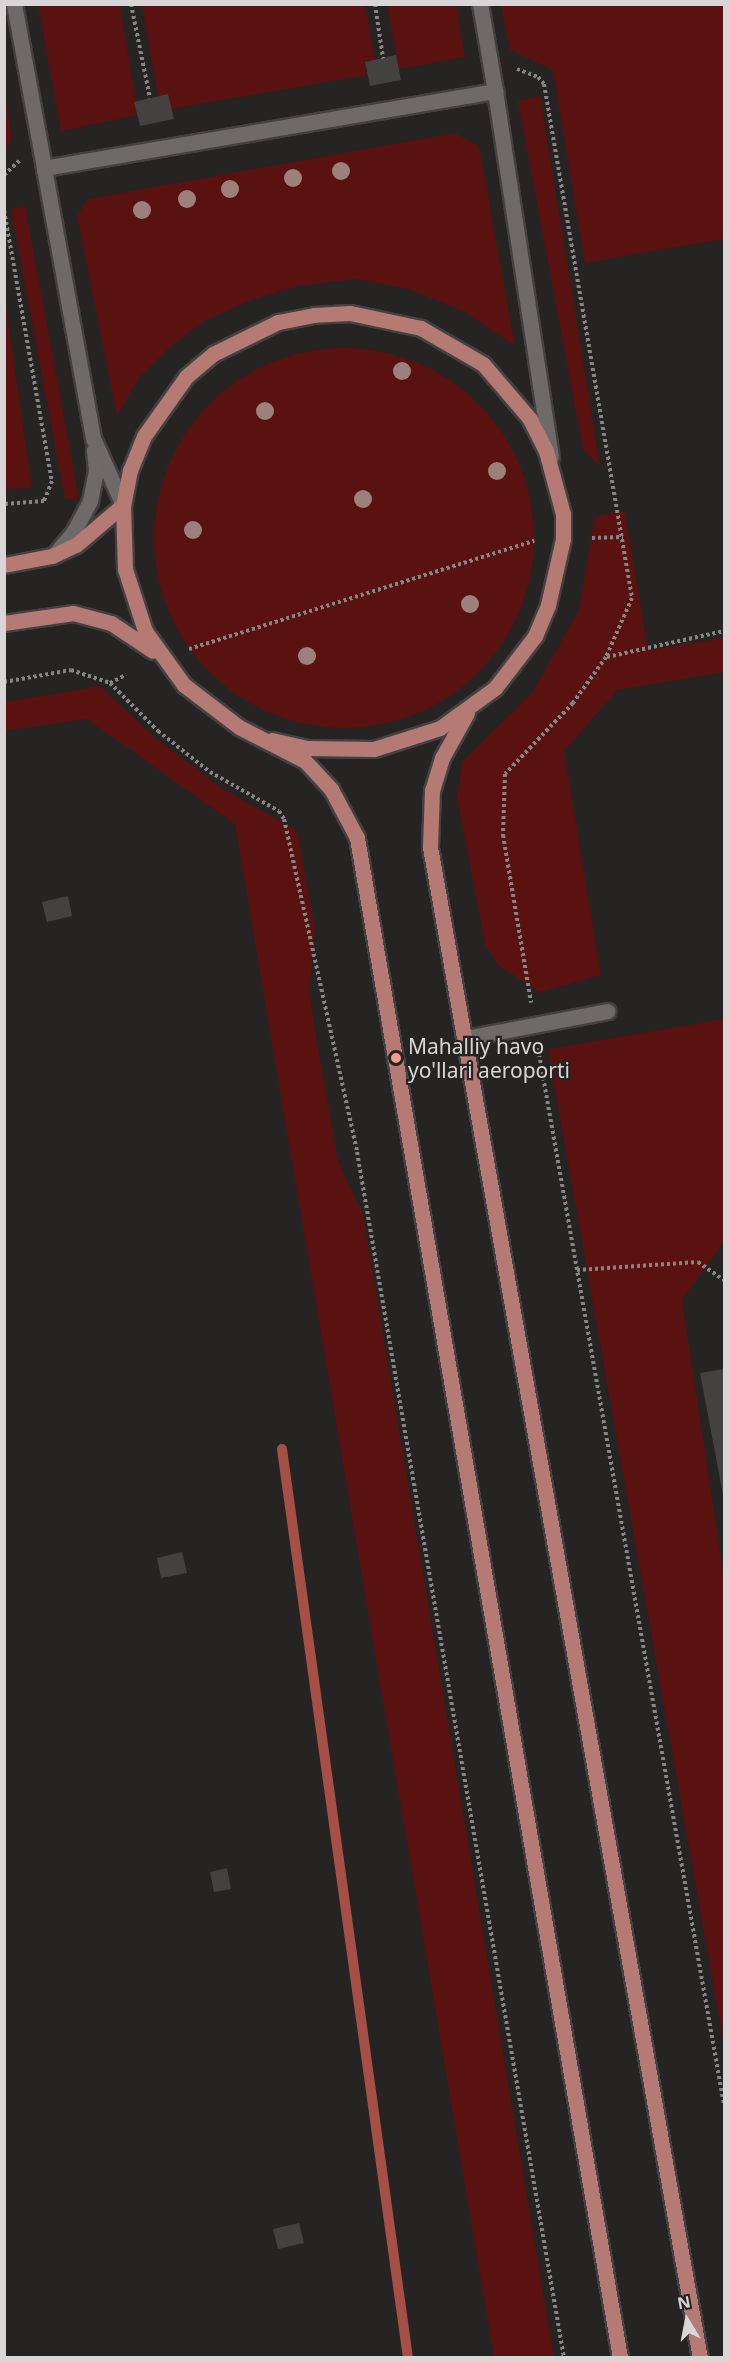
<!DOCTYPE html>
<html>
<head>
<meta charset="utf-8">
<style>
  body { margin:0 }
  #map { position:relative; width:729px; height:2362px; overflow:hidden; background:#262423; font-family:"Noto Sans",sans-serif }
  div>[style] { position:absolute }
  .green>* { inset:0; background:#59120f }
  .round { border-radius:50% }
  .stream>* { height:10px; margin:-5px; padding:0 5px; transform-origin:5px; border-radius:5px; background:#a64f46 }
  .building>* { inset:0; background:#444141 }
  .path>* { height:4px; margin-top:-2px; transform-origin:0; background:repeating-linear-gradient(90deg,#878584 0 3px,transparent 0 6px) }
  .roads { filter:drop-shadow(2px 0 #434141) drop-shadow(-2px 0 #434141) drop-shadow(0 2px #434141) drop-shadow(0 -2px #434141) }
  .minor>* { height:15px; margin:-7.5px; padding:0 7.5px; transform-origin:7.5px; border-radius:7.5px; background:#6d6a69 }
  .major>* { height:15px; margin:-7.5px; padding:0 7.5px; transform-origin:7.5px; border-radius:7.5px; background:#b57a73 }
  .trees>* { width:18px; height:18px; margin:-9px; border-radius:50%; background:#9c807c }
  .dots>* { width:16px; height:16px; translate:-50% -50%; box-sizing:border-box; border:3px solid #262423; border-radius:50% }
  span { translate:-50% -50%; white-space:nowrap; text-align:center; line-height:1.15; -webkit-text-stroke:4.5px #262423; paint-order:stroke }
  .poi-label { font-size:21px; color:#d8d6d6 }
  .left { translate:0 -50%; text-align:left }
  .frame { position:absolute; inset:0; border:6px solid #d8d6d6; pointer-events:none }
  .north { position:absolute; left:657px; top:2290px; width:60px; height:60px; -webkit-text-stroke:4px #262423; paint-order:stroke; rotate:350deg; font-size:16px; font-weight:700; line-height:24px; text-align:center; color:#d8d6d6 }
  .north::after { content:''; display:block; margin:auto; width:21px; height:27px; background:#d8d6d6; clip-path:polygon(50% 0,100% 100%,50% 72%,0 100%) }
</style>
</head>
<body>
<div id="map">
  <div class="green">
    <i style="clip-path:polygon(38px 5px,120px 5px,138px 115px,61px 131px)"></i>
    <i style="clip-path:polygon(142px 5px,365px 5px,375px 60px,365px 62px,367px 75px,171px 109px,168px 95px,158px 97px)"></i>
    <i style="clip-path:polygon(387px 5px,456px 5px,465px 57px,399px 69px)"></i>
    <i style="clip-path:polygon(501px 5px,724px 5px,724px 239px,585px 263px,553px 70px,510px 50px)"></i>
    <i style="clip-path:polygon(5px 95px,12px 141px,5px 148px,4px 148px)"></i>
    <i style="clip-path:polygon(540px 96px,600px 466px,583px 450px,518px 101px)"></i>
    <i style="clip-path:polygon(455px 133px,479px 146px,515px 346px,465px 312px,409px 289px,356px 279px,298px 286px,250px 300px,204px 321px,170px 347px,139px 377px,117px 416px,77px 216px,88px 199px)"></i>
    <i style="clip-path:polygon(25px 206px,79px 498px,65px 500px,11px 209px)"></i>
    <i style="clip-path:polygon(5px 296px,10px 336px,32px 488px,5px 489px)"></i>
    <i class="round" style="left:154px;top:348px;width:380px;height:380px"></i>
    <i style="clip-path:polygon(625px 511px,648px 650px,724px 638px,724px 672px,617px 690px,564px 751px,601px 975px,540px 992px,498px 965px,485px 944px,457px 797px,462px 762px,533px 692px,579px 610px,595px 516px)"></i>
    <i style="clip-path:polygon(100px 686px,153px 736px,220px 787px,297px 831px,315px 929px,309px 994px,338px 1161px,363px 1215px,554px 2357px,494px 2357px,235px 824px,87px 719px,5px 731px,5px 702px)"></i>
    <i style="clip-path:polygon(724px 1019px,724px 1242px,682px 1300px,724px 1578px,724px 2045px,548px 1049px)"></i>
  </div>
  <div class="stream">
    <i style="left:282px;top:1449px;width:918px;rotate:82.11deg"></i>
  </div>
  <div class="building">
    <i style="clip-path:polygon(396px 55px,401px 80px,370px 86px,365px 62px)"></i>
    <i style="clip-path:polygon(168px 94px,174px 119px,140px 126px,134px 102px)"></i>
    <i style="clip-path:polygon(68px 896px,72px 916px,47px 922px,42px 902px)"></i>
    <i style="clip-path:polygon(724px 1369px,724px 1495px,723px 1495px,700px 1373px)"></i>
    <i style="clip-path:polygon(182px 1552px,187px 1573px,161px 1578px,157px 1558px)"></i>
    <i style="clip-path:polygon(227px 1868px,231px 1889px,214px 1892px,210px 1872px)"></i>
    <i style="clip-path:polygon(299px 2223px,304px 2243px,278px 2249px,273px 2229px)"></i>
  </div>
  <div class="path">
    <i style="left:131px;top:4px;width:96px;rotate:78.6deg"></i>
    <i style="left:375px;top:4px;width:55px;rotate:81.6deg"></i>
    <i style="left:517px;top:69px;width:22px;rotate:21deg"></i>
    <i style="left:538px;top:77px;width:9px;rotate:49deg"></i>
    <i style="left:544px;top:84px;width:521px;rotate:80.28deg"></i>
    <i style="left:632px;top:598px;width:64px;rotate:113.8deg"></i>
    <i style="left:606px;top:657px;width:57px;rotate:125.7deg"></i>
    <i style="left:573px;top:703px;width:98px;rotate:133.8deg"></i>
    <i style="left:505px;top:774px;width:61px;rotate:91.9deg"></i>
    <i style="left:503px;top:835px;width:170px;rotate:80.5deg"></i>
    <i style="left:4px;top:175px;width:21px;rotate:-43deg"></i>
    <i style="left:4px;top:210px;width:275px;rotate:80deg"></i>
    <i style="left:52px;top:481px;width:22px;rotate:112deg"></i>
    <i style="left:44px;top:501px;width:40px;rotate:175.7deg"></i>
    <i style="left:592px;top:538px;width:31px;rotate:-2deg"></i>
    <i style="left:189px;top:649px;width:362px;rotate:-17.4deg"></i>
    <i style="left:607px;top:657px;width:120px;rotate:-12.5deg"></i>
    <i style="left:4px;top:682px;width:68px;rotate:-10.2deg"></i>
    <i style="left:71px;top:670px;width:41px;rotate:18.4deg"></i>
    <i style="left:110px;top:683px;width:68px;rotate:45deg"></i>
    <i style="left:158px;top:731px;width:66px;rotate:38.3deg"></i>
    <i style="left:210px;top:772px;width:79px;rotate:29.5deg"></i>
    <i style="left:279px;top:811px;width:9px;rotate:58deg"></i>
    <i style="left:284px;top:819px;width:341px;rotate:77.6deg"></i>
    <i style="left:357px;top:1152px;width:1224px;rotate:80.26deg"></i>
    <i style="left:110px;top:683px;width:18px;rotate:-27deg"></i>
    <i style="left:538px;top:1048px;width:1073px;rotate:80.02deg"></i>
    <i style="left:577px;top:1270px;width:121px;rotate:-3.8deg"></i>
    <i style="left:698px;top:1262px;width:32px;rotate:35deg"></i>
  </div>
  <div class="roads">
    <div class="minor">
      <i style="left:14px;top:4px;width:167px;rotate:79.6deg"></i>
      <i style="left:480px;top:4px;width:88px;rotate:80.2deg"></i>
      <i style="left:123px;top:505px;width:73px;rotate:-114.1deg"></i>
      <i style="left:93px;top:438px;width:274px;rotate:-100.3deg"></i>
      <i style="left:44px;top:168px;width:458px;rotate:-9.7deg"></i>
      <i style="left:495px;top:91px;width:370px;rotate:81.3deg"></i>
      <i style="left:54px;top:555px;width:31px;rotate:-50deg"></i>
      <i style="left:74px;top:531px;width:34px;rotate:-62deg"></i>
      <i style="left:90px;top:501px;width:32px;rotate:-79deg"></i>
      <i style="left:96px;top:470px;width:20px;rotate:-96deg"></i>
      <i style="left:466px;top:1038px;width:144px;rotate:-10.8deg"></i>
    </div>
    <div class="major">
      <i style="left:4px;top:565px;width:49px;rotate:-10.6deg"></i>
      <i style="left:52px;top:556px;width:26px;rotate:-25deg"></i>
      <i style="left:76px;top:545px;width:62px;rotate:-40.4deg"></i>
      <i style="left:4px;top:623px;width:70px;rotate:-8.2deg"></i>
      <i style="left:73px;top:613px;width:39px;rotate:15deg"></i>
      <i style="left:111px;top:623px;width:50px;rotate:33.7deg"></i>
      <i style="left:467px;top:713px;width:51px;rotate:119.1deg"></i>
      <i style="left:442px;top:758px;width:34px;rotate:107deg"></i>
      <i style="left:432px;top:790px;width:57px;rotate:92deg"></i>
      <i style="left:430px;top:847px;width:1535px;rotate:79.87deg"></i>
      <i style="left:272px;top:740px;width:35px;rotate:13deg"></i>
      <i style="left:306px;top:748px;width:68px;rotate:0.8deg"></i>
      <i style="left:374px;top:749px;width:69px;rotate:-17.7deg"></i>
      <i style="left:440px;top:728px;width:68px;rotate:-36deg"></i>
      <i style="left:495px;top:688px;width:66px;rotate:-52.4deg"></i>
      <i style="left:535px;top:636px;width:34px;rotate:-67deg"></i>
      <i style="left:548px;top:605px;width:68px;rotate:-77.2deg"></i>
      <i style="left:563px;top:539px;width:25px;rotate:-90deg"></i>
      <i style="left:563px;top:514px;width:65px;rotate:-105.1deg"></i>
      <i style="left:546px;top:451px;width:36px;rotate:-117deg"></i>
      <i style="left:530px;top:419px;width:72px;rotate:-130.5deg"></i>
      <i style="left:483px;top:364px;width:72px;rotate:-149.9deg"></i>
      <i style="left:421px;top:328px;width:73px;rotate:-168.1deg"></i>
      <i style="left:350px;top:313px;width:36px;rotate:177deg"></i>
      <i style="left:314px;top:315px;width:37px;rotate:169deg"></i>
      <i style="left:278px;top:322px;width:72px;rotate:153.8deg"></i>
      <i style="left:213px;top:354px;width:35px;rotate:140deg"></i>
      <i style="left:186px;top:377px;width:72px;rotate:125.4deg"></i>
      <i style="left:144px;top:436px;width:37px;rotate:112deg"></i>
      <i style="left:130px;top:470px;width:36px;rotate:101deg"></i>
      <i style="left:123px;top:505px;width:64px;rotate:88.2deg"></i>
      <i style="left:125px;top:569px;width:65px;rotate:72.1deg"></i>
      <i style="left:145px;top:631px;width:67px;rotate:54.2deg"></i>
      <i style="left:184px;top:685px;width:69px;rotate:37.4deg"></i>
      <i style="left:239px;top:727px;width:74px;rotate:27.3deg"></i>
      <i style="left:305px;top:761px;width:38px;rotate:47deg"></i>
      <i style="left:331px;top:789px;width:55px;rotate:62deg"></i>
      <i style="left:357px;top:838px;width:1543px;rotate:80.18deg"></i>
    </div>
  </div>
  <div class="trees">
    <i style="left:341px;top:171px"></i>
    <i style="left:293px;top:178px"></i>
    <i style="left:230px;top:189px"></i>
    <i style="left:187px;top:199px"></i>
    <i style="left:142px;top:210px"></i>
    <i style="left:402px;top:371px"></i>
    <i style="left:265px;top:411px"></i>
    <i style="left:497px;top:471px"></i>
    <i style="left:363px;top:499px"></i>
    <i style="left:193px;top:530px"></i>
    <i style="left:470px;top:604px"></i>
    <i style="left:307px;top:656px"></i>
  </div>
  <div class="dots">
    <i style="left:396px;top:1058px;background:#f59c91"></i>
  </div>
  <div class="poi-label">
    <span class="left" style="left:408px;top:1058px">Mahalliy havo<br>yo'llari aeroporti</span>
  </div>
  <div class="frame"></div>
  <div class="north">N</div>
</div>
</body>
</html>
